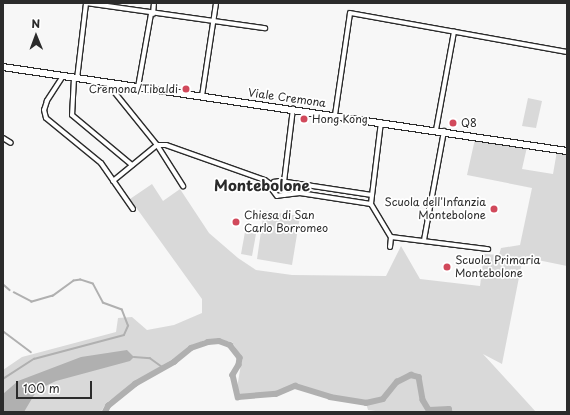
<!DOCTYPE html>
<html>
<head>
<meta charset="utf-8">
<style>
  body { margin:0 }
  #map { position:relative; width:570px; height:415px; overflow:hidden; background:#f7f7f7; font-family:"Playpen Sans",sans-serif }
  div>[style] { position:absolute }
  .green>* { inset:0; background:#d9d9d9 }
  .water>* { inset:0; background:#b0b0b0 }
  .stream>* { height:1.5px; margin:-0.75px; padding:0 0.75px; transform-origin:0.75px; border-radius:0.75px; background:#b0b0b0 }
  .canal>* { height:5.5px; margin:-2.75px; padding:0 2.75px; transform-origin:2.75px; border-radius:2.75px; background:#b0b0b0 }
  .roads { filter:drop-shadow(1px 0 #2b2b2b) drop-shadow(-1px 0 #2b2b2b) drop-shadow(0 1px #2b2b2b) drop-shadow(0 -1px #2b2b2b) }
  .street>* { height:4px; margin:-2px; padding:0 2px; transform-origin:2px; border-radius:2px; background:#fff }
  .secondary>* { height:5.5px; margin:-2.75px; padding:0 2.75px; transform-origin:2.75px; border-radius:2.75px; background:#fff }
  .dots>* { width:11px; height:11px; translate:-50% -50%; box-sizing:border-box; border:2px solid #fff; border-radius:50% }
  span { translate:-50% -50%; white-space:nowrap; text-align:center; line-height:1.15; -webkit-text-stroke:3.5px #fff; paint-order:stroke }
  .poi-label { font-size:11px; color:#2b2b2b }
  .right { translate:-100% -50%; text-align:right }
  .left { translate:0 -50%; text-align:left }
  .street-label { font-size:11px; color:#2b2b2b }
  .district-label { font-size:15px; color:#2b2b2b; font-weight:700 }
  .frame { position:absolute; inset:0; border:4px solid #2b2b2b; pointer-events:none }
  .north { position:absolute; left:16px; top:16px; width:40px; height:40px; -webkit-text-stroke:3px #fff; paint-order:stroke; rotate:359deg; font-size:11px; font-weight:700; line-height:16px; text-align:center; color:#2b2b2b }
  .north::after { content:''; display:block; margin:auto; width:14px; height:18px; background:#2b2b2b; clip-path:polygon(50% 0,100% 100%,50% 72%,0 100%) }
  .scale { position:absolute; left:16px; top:381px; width:76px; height:18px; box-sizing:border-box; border:2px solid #2b2b2b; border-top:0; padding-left:5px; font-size:12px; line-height:14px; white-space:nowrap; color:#2b2b2b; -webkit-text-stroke:3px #fff; paint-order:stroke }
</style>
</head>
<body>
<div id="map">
  <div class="green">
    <i style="clip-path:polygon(528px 98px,542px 101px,536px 128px,522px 126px)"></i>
    <i style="clip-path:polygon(475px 139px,527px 147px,522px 169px,553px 174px,557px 151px,567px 153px,567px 266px,523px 257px,502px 364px,483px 354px,536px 412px,383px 412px,368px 410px,365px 400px,331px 396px,296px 384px,275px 392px,242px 397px,237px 388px,242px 358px,232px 342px,215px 339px,204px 340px,138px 380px,106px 403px,101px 412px,3px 412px,3px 370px,22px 357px,116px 332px,118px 318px,132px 317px,147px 330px,174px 325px,202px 313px,202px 299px,130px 199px,152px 184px,163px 201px,180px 189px,209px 233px,238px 258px,256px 270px,292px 275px,386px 276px,401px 246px,420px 279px,480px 286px,484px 254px,499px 255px,501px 248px,520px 245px,532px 188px,467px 175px)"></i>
    <i style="clip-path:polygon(264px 211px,300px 216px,292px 265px,257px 259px)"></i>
    <i style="clip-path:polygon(245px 232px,256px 234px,252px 256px,241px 254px)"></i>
  </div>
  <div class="water">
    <i style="clip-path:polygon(127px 350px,134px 357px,130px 361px,56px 381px,37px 390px,24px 412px,3px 412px,3px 394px,18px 381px,81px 357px)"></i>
  </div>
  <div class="stream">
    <i style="left:3px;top:284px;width:9px;rotate:41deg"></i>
    <i style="left:3px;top:331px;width:35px;rotate:37deg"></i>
    <i style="left:134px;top:357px;width:16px;rotate:4deg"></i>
    <i style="left:150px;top:358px;width:17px;rotate:36deg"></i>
    <i style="left:3px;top:379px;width:37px;rotate:-33deg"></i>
    <i style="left:34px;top:359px;width:93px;rotate:-14.9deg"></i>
    <i style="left:124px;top:335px;width:10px;rotate:-66deg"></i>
    <i style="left:128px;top:326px;width:17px;rotate:-111deg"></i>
    <i style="left:122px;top:310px;width:20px;rotate:-160deg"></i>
    <i style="left:103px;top:303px;width:21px;rotate:-118deg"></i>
    <i style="left:93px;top:284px;width:13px;rotate:-162deg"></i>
    <i style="left:81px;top:280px;width:7px;rotate:172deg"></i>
    <i style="left:74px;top:281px;width:26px;rotate:144deg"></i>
    <i style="left:53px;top:296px;width:22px;rotate:164deg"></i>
    <i style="left:32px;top:302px;width:20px;rotate:-153deg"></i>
  </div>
  <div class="canal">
    <i style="left:105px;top:412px;width:7px;rotate:-63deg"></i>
    <i style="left:108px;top:406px;width:35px;rotate:-39deg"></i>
    <i style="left:135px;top:384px;width:45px;rotate:-29.4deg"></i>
    <i style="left:174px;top:362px;width:22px;rotate:-39deg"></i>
    <i style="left:191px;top:348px;width:18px;rotate:-19deg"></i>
    <i style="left:208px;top:342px;width:11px;rotate:-5deg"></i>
    <i style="left:219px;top:341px;width:12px;rotate:20deg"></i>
    <i style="left:230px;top:345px;width:16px;rotate:52deg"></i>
    <i style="left:240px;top:358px;width:7px;rotate:98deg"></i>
    <i style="left:239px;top:365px;width:12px;rotate:121deg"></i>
    <i style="left:233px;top:375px;width:23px;rotate:77deg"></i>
    <i style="left:238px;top:397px;width:38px;rotate:-5deg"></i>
    <i style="left:276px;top:394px;width:21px;rotate:-23deg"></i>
    <i style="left:295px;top:386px;width:37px;rotate:17deg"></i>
    <i style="left:330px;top:397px;width:36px;rotate:9deg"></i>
    <i style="left:366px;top:403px;width:17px;rotate:-13deg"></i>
    <i style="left:383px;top:399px;width:22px;rotate:-51deg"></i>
    <i style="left:397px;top:382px;width:16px;rotate:-27deg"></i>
    <i style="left:411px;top:375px;width:8px;rotate:14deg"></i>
    <i style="left:419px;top:377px;width:23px;rotate:80deg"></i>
    <i style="left:423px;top:400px;width:12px;rotate:59deg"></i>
    <i style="left:429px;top:410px;width:20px;rotate:-3deg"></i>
    <i style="left:449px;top:409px;width:3px;rotate:72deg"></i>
  </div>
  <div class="roads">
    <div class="street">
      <i style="left:153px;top:14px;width:11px;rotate:-85deg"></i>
      <i style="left:63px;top:76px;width:30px;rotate:123deg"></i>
      <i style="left:47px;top:101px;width:9px;rotate:108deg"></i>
      <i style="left:44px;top:110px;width:8px;rotate:76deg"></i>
      <i style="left:46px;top:118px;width:71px;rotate:39.3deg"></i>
      <i style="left:101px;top:163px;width:56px;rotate:55.2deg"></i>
      <i style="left:74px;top:78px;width:37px;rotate:93deg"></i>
      <i style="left:72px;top:115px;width:78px;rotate:39.8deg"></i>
      <i style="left:77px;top:79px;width:77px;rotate:-83.2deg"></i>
      <i style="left:86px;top:3px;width:181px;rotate:8deg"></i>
      <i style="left:107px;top:83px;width:80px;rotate:51.1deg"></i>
      <i style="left:157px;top:145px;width:49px;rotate:57.6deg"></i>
      <i style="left:138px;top:87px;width:74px;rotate:-79.9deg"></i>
      <i style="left:202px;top:96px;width:94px;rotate:-81.4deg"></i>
      <i style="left:335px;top:115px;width:103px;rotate:-81.6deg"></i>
      <i style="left:350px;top:13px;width:220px;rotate:10.2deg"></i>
      <i style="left:381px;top:122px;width:83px;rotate:97deg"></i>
      <i style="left:371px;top:204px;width:39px;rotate:59deg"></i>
      <i style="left:436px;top:130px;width:100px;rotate:-79.6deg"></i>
      <i style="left:3px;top:138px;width:9px;rotate:32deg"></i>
      <i style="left:157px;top:145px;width:9px"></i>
      <i style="left:166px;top:145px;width:105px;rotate:19.5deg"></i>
      <i style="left:265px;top:180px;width:9px;rotate:36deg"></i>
      <i style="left:113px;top:181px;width:57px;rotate:-39.3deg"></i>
      <i style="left:284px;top:182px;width:74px;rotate:-83deg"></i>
      <i style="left:284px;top:195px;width:7px;rotate:-63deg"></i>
      <i style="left:287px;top:189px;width:8px;rotate:-113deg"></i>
      <i style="left:371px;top:204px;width:72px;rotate:-171.2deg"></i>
      <i style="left:300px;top:193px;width:23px;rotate:173deg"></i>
      <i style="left:277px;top:196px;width:10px;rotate:-127deg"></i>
      <i style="left:271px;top:188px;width:7px;rotate:-63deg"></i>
      <i style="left:274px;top:182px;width:6px;rotate:-9deg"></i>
      <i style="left:280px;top:181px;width:93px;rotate:8.7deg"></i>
      <i style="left:391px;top:237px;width:98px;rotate:7.1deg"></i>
      <i style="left:424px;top:240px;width:111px;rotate:-79.6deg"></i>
      <i style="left:390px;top:247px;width:10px;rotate:-84deg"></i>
    </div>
    <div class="secondary">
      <i style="left:3px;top:67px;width:570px;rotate:8.47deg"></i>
    </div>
  </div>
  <div class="dots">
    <i style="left:186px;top:89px;background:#d1495b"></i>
    <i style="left:304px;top:119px;background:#d1495b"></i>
    <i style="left:453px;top:123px;background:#d1495b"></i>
    <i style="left:494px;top:209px;background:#d1495b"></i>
    <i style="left:236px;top:222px;background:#d1495b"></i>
    <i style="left:447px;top:267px;background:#d1495b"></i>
  </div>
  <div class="poi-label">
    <span class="right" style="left:178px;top:89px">Cremona/Tibaldi</span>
    <span class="left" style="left:312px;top:119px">Hong Kong</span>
    <span class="left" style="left:461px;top:123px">Q8</span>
    <span class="right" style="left:486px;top:209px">Scuola dell'Infanzia<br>Montebolone</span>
    <span class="left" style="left:244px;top:222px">Chiesa di San<br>Carlo Borromeo</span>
    <span class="left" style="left:455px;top:267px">Scuola Primaria<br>Montebolone</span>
  </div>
  <div class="street-label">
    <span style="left:287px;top:98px;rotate:8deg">Viale Cremona</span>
  </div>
  <div class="district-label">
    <span style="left:262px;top:185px">Montebolone</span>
  </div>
  <div class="frame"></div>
  <div class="north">N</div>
  <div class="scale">100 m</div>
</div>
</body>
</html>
